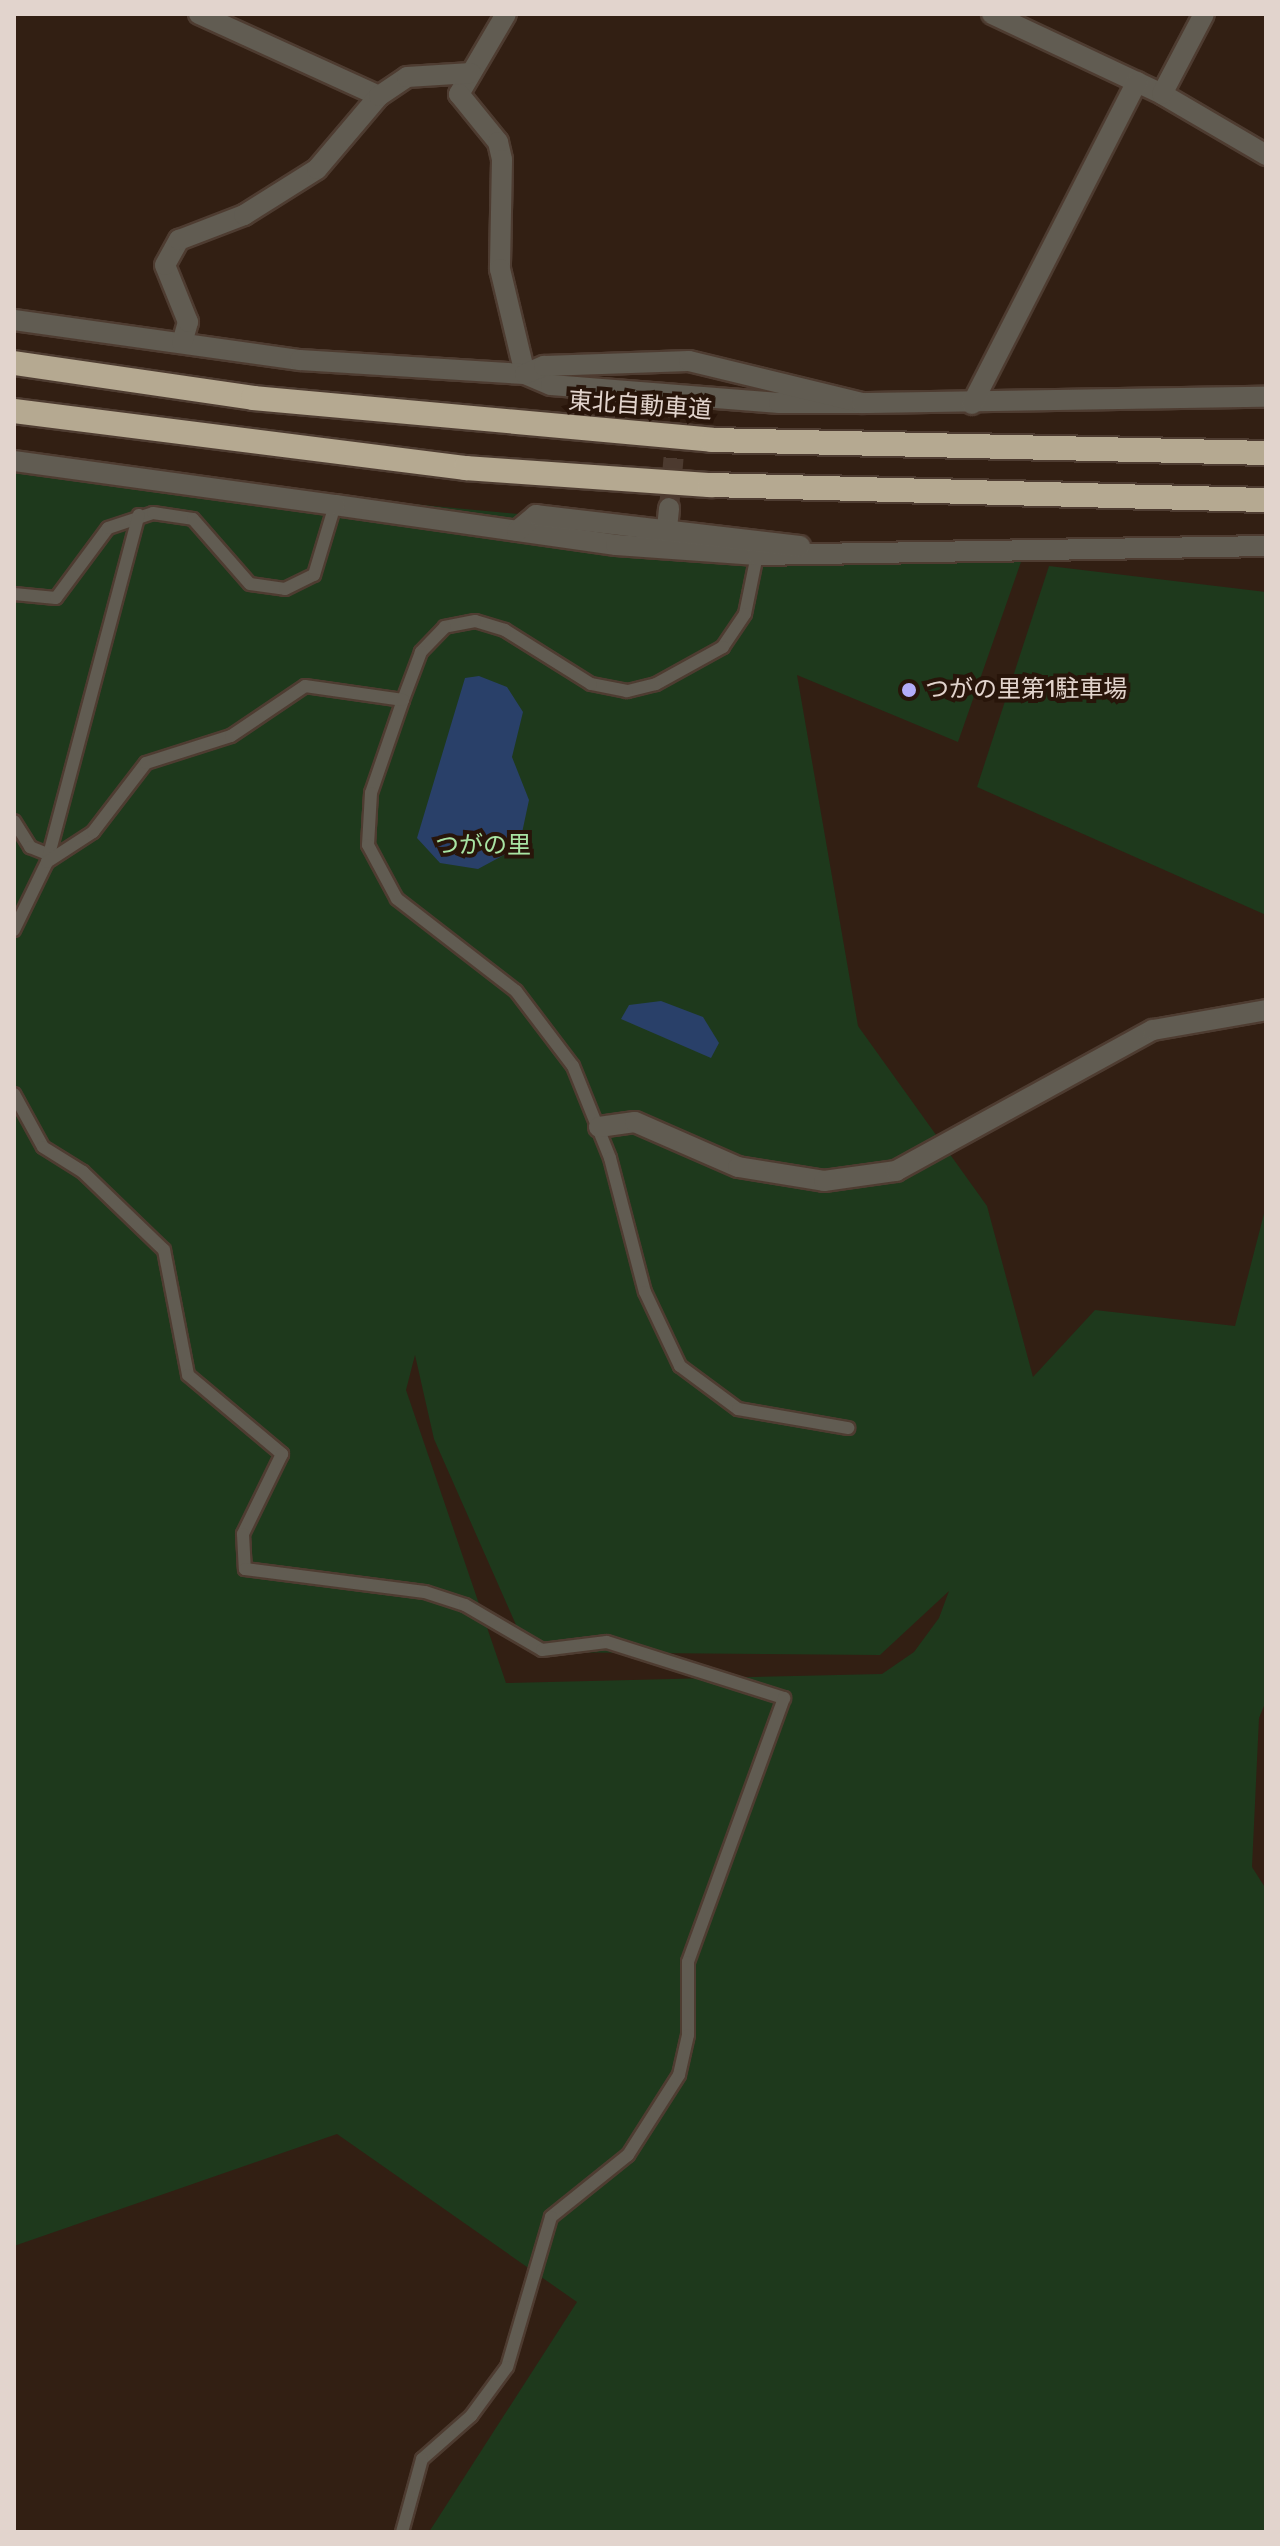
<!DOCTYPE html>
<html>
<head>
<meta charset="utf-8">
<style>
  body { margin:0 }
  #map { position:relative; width:1280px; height:2546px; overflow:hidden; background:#321f13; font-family:Rubik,"Noto Sans JP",sans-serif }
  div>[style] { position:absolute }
  .green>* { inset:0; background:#1e391c }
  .water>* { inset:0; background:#294069 }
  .minor-tunnel>* { height:20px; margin-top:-10px; transform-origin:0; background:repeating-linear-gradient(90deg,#4c3a2f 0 20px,transparent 0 30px) }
  .roads { filter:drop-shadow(2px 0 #4e3c31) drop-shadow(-2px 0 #4e3c31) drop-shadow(0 2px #4e3c31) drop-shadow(0 -2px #4e3c31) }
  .service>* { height:12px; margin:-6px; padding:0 6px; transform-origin:6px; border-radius:6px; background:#615c52 }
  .minor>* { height:20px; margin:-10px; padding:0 10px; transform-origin:10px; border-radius:10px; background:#615c52 }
  .tertiary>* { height:20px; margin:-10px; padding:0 10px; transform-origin:10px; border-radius:10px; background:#615c52 }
  .motorway>* { height:24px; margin:-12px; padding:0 12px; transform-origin:12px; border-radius:12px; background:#b5a991 }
  .dots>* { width:22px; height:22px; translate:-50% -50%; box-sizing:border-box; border:4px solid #28150a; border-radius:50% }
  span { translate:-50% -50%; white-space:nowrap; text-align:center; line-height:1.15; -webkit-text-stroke:8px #28150a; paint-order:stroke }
  .street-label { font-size:24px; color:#e2d4cd }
  .poi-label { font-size:24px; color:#e2d4cd }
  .left { translate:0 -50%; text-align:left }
  .park-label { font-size:24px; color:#a8e4a3 }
  .frame { position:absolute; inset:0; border:16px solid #e2d4cd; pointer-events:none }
</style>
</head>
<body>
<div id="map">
  <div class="green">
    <i style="clip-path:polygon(evenodd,14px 466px,1021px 562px,958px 742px,797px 675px,858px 1026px,987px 1206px,1033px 1377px,1095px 1310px,1235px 1326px,1266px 1206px,1266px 1701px,1259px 1718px,1252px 1867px,1266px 1889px,1266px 2532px,429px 2532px,577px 2302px,337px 2134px,14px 2246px,14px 466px,415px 1355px,434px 1439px,528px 1652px,880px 1655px,949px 1591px,939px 1618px,914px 1652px,882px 1674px,506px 1683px,406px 1390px,415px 1355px)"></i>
    <i style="clip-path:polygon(1049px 566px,1266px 592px,1266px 915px,977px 787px)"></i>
  </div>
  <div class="water">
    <i style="clip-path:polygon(479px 676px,507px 687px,523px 712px,512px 757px,529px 800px,519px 847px,478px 869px,440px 863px,417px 838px,465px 678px)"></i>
    <i style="clip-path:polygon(661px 1001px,703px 1017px,719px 1043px,711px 1058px,621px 1019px,629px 1005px)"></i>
  </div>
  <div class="minor-tunnel">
    <i style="left:669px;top:508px;width:99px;rotate:-84.8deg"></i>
  </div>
  <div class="roads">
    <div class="service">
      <i style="left:757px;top:555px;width:60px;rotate:101.5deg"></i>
      <i style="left:745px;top:614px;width:40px;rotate:124deg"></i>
      <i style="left:723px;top:647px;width:77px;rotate:151.1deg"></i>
      <i style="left:656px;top:684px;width:30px;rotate:166deg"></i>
      <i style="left:627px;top:691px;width:37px;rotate:-169deg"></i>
      <i style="left:591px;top:684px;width:102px;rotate:-147.9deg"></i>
      <i style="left:505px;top:630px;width:31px;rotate:-163deg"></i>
      <i style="left:475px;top:621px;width:31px;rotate:169deg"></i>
      <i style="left:445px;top:627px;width:35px;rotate:134deg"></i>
      <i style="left:421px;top:652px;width:51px;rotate:110.6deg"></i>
      <i style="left:403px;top:700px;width:98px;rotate:109deg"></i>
      <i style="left:371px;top:793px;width:52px;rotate:93.3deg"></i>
      <i style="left:368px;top:845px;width:61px;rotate:61.8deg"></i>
      <i style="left:397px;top:899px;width:150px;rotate:37.7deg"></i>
      <i style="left:516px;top:991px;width:94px;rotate:52.8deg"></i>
      <i style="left:573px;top:1066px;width:99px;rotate:68.1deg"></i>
      <i style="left:610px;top:1158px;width:138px;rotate:75.4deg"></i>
      <i style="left:645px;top:1292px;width:82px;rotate:64.7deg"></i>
      <i style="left:680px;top:1366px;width:72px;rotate:36.6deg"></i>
      <i style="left:738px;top:1409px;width:112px;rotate:9.8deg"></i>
      <i style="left:14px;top:594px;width:42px;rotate:5.4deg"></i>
      <i style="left:56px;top:598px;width:87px;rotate:-53.4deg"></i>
      <i style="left:108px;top:528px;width:47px;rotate:-18.4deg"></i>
      <i style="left:153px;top:513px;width:40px;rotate:8.5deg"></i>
      <i style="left:193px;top:519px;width:86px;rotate:48.8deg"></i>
      <i style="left:250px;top:584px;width:35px;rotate:8deg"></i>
      <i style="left:285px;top:589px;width:32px;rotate:-26deg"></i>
      <i style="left:314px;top:575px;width:73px;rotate:-73.3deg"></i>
      <i style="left:14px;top:821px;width:31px;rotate:58deg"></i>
      <i style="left:30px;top:847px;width:18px;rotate:22deg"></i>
      <i style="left:47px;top:862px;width:359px;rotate:-75.2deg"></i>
      <i style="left:14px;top:930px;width:76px;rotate:-64.1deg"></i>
      <i style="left:47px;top:862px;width:55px;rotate:-33.1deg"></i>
      <i style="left:93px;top:832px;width:87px;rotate:-52.5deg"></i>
      <i style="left:146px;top:763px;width:89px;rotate:-17.6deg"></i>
      <i style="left:231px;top:736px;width:89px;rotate:-34deg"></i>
      <i style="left:305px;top:686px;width:99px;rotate:8.1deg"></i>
      <i style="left:14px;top:1094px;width:60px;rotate:61.3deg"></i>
      <i style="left:43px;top:1147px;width:47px;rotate:32deg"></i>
      <i style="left:83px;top:1172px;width:112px;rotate:43.9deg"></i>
      <i style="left:164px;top:1250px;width:127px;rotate:79.1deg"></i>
      <i style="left:188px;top:1375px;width:123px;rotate:40deg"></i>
      <i style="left:282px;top:1454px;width:89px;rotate:116deg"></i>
      <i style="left:243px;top:1534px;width:35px;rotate:87deg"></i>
      <i style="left:245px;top:1569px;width:181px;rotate:7.3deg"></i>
      <i style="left:425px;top:1592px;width:42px;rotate:18deg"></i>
      <i style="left:465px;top:1605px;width:89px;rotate:30.3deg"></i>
      <i style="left:542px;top:1650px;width:65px;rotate:-7deg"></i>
      <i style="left:607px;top:1642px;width:186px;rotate:17.6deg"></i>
      <i style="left:784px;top:1698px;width:281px;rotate:110deg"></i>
      <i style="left:688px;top:1962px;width:73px;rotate:90deg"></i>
      <i style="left:688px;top:2035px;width:41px;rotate:102.7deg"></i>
      <i style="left:679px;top:2075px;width:95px;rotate:122.5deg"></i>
      <i style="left:628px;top:2155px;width:99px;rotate:141.2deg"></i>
      <i style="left:551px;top:2217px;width:156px;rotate:106.3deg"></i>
      <i style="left:507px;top:2367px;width:61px;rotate:126.3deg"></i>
      <i style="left:471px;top:2416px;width:65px;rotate:138.7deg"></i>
      <i style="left:422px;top:2459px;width:76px;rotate:105.3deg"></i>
    </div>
    <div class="minor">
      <i style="left:199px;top:14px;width:198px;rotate:24.5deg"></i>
      <i style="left:506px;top:14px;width:93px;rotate:120.4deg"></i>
      <i style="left:459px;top:94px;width:62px;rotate:50.9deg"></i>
      <i style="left:498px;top:142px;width:18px;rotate:77deg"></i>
      <i style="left:502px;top:160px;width:109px;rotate:91.1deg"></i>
      <i style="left:500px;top:269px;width:108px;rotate:76.6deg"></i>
      <i style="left:992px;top:14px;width:188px;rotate:25.2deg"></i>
      <i style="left:1162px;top:94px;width:121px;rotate:30.4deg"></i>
      <i style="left:1162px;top:94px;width:90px;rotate:-62.3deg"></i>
      <i style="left:14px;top:320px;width:289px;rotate:8deg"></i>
      <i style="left:300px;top:360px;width:225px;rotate:3.6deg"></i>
      <i style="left:525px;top:374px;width:28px;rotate:23deg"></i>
      <i style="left:551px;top:385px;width:229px;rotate:4.5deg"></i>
      <i style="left:779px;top:403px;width:83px"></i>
      <i style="left:182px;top:343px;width:22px;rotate:-74deg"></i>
      <i style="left:188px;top:322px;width:61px;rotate:-112deg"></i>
      <i style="left:165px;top:265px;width:29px;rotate:-61deg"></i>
      <i style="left:179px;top:240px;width:70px;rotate:-21deg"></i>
      <i style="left:244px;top:215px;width:86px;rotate:-32.2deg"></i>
      <i style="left:317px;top:169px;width:96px;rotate:-49.7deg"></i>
      <i style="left:379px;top:96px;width:34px;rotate:-34deg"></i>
      <i style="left:407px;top:77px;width:64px;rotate:-3.6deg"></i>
      <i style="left:525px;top:374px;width:21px;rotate:-23deg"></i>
      <i style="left:544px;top:366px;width:145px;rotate:-2deg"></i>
      <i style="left:689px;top:361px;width:178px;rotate:13.6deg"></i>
      <i style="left:862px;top:403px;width:404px;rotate:-0.9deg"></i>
      <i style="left:972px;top:404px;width:362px;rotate:-62.9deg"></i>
      <i style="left:335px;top:505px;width:284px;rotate:8.1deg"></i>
      <i style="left:616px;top:545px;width:141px;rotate:4.1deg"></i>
      <i style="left:757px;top:555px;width:509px;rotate:-1.01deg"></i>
      <i style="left:667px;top:528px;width:20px;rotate:-84deg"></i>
      <i style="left:517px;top:531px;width:25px;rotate:-40deg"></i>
      <i style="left:536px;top:515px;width:266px;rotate:6.7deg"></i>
      <i style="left:599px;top:1127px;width:36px;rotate:-8deg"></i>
      <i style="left:635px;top:1122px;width:112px;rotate:23.6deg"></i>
      <i style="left:738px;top:1167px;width:87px;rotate:9.2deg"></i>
      <i style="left:824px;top:1181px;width:73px;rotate:-7.9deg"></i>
      <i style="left:896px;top:1171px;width:293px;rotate:-28.8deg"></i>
      <i style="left:1153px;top:1030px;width:115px;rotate:-10deg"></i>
    </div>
    <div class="tertiary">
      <i style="left:14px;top:461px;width:324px;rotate:7.8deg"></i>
    </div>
    <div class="motorway">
      <i style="left:14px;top:363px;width:242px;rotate:8.3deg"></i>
      <i style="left:253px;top:398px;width:461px;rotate:5.2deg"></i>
      <i style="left:712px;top:440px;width:554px;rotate:1.34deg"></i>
      <i style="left:14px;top:411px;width:456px;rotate:7.2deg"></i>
      <i style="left:466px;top:468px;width:245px;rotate:4deg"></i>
      <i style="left:710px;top:485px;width:556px;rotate:1.55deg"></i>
    </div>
  </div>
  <div class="dots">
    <i style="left:909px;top:690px;background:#b3adf9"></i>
  </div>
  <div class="street-label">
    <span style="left:640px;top:406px;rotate:4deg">東北自動車道</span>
  </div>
  <div class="poi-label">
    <span class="left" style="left:925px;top:690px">つがの里第1駐車場</span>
  </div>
  <div class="park-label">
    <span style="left:483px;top:846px">つがの里</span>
  </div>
  <div class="frame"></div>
</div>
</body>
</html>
